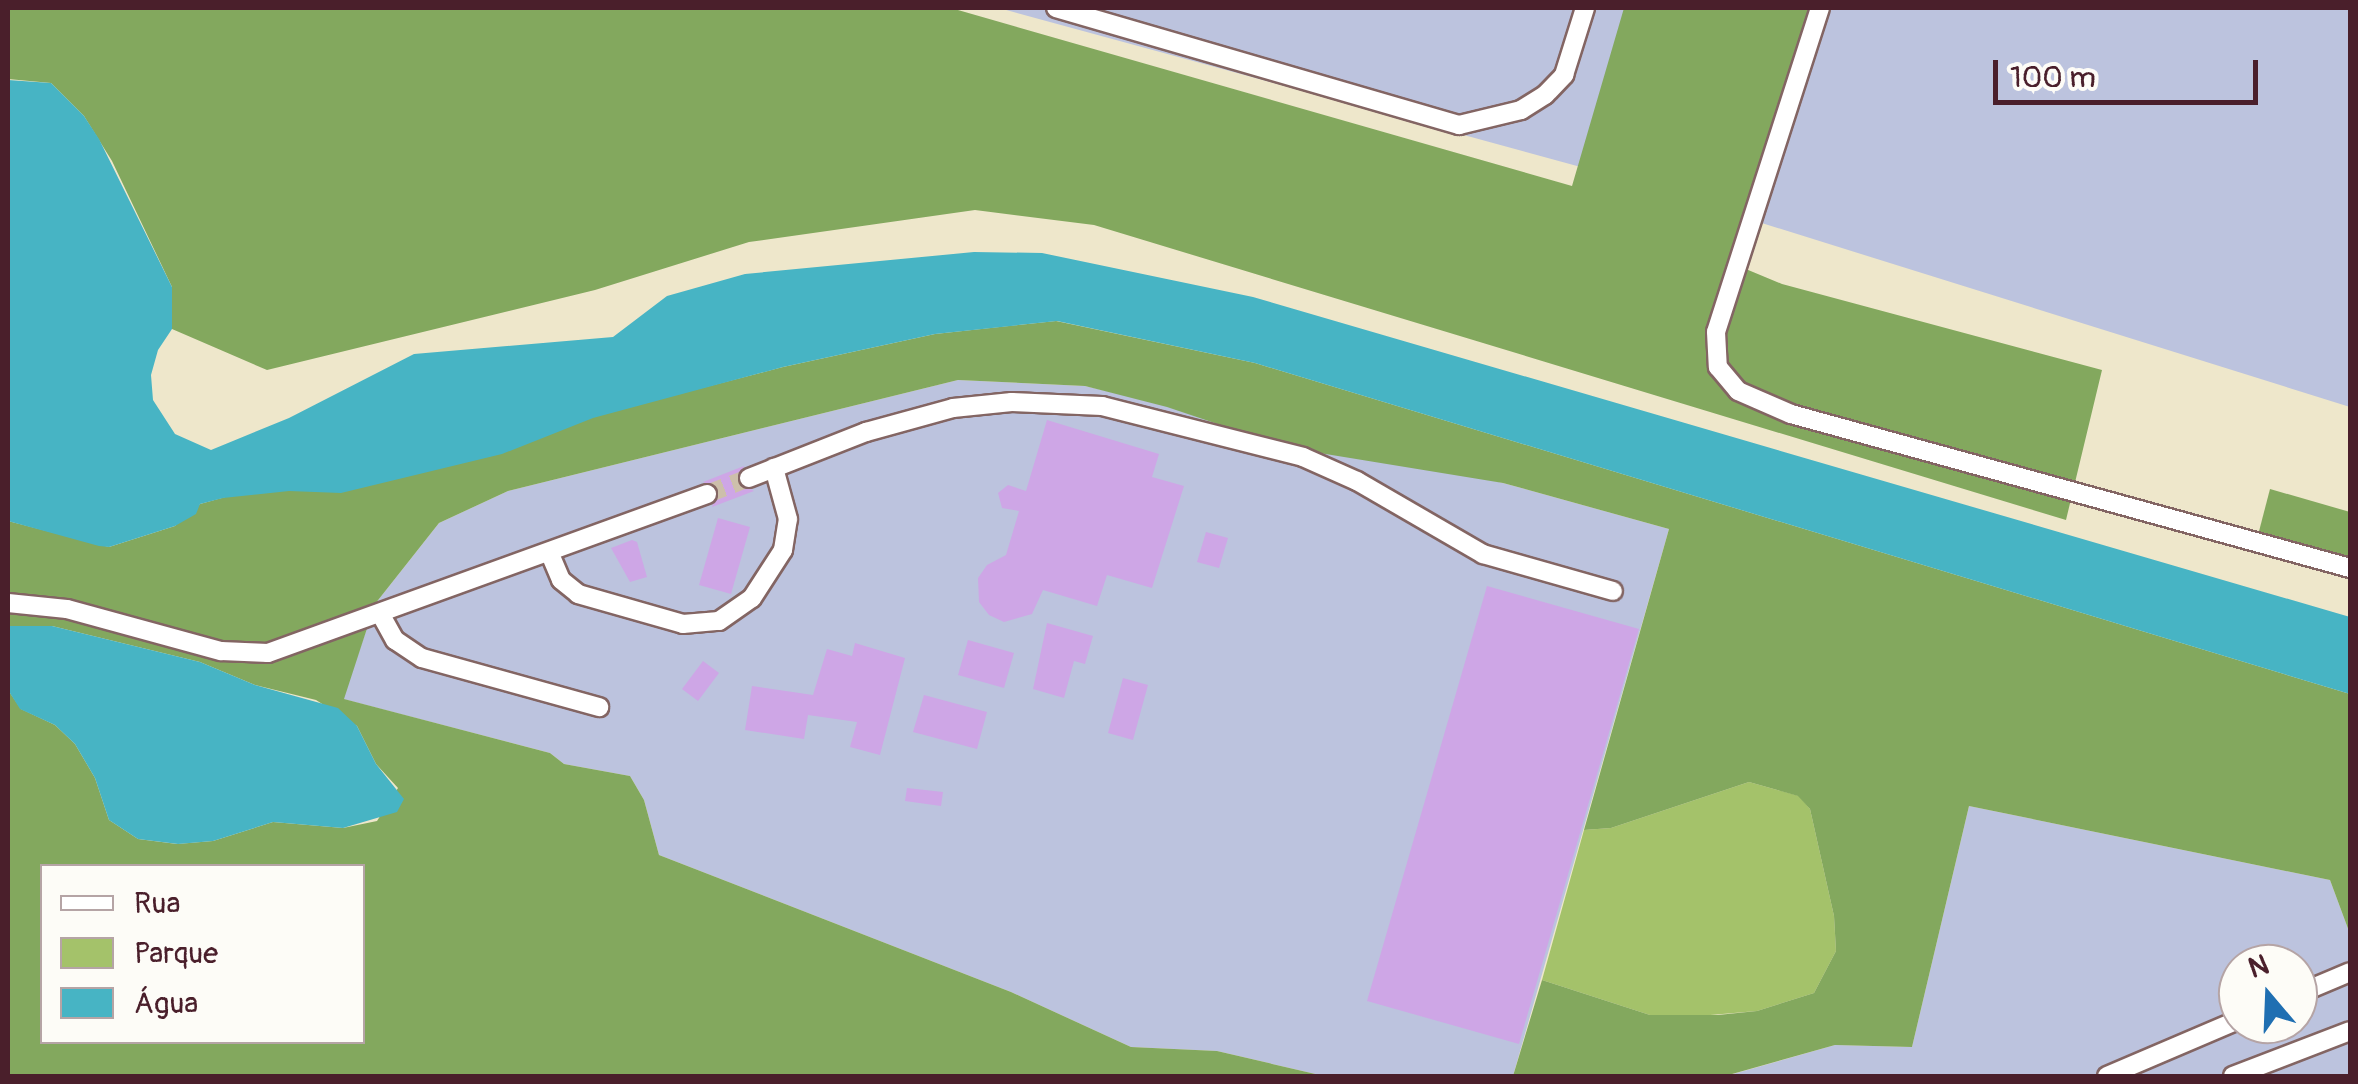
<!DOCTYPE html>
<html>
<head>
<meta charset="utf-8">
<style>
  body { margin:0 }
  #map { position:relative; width:2358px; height:1084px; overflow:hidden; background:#eee7cb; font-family:Pangolin,sans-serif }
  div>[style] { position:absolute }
  .industrial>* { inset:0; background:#bcc3de }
  .green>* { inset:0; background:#a4c26a }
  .forest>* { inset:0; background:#83a85e }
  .water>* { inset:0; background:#47b4c4 }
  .building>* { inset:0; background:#cea6e6 }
  .minor-tunnel>* { height:18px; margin-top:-9px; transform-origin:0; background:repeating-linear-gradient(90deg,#cdbfab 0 18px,transparent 0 27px) }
  .roads { filter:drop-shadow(2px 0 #836563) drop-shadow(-2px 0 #836563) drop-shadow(0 2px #836563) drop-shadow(0 -2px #836563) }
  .minor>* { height:18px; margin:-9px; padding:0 9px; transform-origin:9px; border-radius:9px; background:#fff }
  span { translate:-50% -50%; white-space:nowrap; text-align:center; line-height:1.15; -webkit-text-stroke:9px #fdfcf7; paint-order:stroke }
  .frame { position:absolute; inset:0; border:10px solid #4a1f2b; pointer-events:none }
  .legend { position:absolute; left:40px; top:864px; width:325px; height:180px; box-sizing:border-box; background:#fdfcf7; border:2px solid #b5a4a5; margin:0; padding:12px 18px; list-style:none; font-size:30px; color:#4a1f2b }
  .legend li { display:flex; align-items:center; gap:20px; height:50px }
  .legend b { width:50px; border:2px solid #b5a4a5 }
  .north { position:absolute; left:2218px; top:944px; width:100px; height:100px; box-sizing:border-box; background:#fdfcf7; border:2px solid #b5a4a5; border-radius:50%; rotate:341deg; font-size:28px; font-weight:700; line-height:40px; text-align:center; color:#4a1f2b }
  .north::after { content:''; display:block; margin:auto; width:35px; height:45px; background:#1f6fb2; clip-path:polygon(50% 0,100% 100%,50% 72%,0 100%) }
  .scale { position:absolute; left:1993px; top:60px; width:265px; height:45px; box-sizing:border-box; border:5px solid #4a1f2b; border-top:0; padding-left:12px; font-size:30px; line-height:35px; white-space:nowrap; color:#4a1f2b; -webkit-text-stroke:8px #fdfcf7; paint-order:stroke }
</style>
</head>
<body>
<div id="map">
  <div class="industrial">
    <i style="clip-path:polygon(999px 8px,2350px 8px,2350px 407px,1599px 172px)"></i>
    <i style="clip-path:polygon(958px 380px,1085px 386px,1503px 483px,1669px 529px,1513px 1076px,1324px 1076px,1217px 1051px,1131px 1047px,1011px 992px,659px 855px,644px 800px,630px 776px,564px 764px,550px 753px,343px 699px,375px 604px,439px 523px,508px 491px)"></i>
    <i style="clip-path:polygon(evenodd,1969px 806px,2330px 880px,2350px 934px,2350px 1076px,1726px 1076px,1835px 1045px,1912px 1047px,1969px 806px,2238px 964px,2298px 964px,2298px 1024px,2238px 1024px,2238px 964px)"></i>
  </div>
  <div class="green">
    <i style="clip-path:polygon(1749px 782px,1799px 796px,1810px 809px,1834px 916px,1836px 951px,1814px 993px,1757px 1011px,1687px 1017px,1650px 1015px,1542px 980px,1584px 830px,1611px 828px)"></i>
  </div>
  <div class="forest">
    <i style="clip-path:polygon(8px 8px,951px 8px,1572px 186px,1624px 8px,1817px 8px,1741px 267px,1782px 284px,2102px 370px,2066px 520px,1094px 225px,975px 210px,749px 242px,595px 290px,267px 370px,172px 329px,172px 287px,112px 161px,84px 116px,51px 83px,8px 79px)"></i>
    <i style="clip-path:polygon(evenodd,1056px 321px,1255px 363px,2350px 694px,2350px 934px,2330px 880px,1969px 806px,1912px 1047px,1835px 1045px,1725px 1076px,1513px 1076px,1542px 980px,1650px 1015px,1718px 1015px,1757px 1011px,1814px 993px,1836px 951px,1834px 916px,1810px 809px,1798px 796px,1749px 782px,1611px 828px,1584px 830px,1669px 529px,1503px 483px,1289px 448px,1167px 407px,1085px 386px,958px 380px,508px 491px,439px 523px,375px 604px,344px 699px,550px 753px,564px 764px,630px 776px,644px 800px,659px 855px,1011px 992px,1131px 1047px,1217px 1051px,1324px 1076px,8px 1076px,8px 690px,21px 709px,55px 725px,75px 744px,95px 778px,109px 820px,138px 839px,177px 844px,213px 841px,273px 822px,343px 828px,377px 821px,398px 788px,376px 764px,357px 726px,316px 700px,255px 685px,200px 662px,52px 626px,8px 626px,8px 521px,109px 547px,175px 526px,200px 504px,261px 487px,457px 451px,783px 367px,935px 334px,1056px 321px,42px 866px,362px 866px,362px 1042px,42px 1042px,42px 866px)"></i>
    <i style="clip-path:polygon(2270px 489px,2350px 512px,2350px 565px,2257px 539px)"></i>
  </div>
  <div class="water">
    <i style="clip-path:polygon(8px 80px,51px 83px,84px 116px,99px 139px,172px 287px,172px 329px,158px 350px,151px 375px,153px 400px,175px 434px,211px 450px,289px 418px,414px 354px,613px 337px,667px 296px,745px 274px,974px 252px,1042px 253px,1253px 297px,2350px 617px,2350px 694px,1255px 363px,1057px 321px,935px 334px,783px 367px,593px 418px,502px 454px,341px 493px,289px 491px,223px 498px,200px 504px,196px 514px,175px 526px,109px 547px,99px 546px,8px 521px)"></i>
    <i style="clip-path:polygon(8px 626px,52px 626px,200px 662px,255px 685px,338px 708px,357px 726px,376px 764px,404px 799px,397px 812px,343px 828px,273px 822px,213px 841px,178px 844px,138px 839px,109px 820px,95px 778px,75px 744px,55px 725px,20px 709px,8px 690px)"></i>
  </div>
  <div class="building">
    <i style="clip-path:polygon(1047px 420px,1159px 454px,1152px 477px,1184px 486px,1152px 588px,1107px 575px,1097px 606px,1043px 590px,1032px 614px,1004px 622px,989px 615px,979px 602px,978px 578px,987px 565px,1006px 555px,1019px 511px,1002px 508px,998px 493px,1008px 485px,1026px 491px)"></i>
    <i style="clip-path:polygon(744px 466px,737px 482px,754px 491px,712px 507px,718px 489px,703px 482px)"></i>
    <i style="clip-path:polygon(718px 518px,750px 527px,731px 594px,699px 585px)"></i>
    <i style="clip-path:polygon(1206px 532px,1228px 538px,1219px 568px,1197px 562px)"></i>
    <i style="clip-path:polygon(632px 540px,637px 542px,647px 577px,630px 582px,611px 548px)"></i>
    <i style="clip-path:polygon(1487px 586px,1639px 629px,1519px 1044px,1367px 1001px)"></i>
    <i style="clip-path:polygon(1047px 623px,1093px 636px,1085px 664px,1074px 661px,1064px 698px,1033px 689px)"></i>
    <i style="clip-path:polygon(968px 640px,1014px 653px,1004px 688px,958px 675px)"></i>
    <i style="clip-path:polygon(855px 643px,905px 658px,880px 755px,850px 747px,857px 722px,808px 715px,804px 739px,745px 730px,752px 686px,813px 695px,827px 649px,852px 656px)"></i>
    <i style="clip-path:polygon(703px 661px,719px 673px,698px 701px,682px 689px)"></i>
    <i style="clip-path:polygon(1123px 678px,1148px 685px,1133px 740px,1108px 733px)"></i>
    <i style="clip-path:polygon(924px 695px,987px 712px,977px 749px,913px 732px)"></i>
    <i style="clip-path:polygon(907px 788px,943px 792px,941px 806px,905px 801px)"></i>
  </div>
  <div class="minor-tunnel">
    <i style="left:707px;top:494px;width:45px;rotate:-20.9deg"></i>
  </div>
  <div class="roads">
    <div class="minor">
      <i style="left:1056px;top:8px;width:420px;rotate:16.2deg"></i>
      <i style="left:1459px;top:125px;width:64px;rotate:-13.6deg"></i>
      <i style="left:1521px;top:110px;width:28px;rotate:-32deg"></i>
      <i style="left:1545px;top:95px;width:28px;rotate:-46deg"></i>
      <i style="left:1564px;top:75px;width:70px;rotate:-72.6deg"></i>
      <i style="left:1820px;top:8px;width:340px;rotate:107.8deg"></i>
      <i style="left:1716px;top:332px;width:35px;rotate:87deg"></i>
      <i style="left:1718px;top:367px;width:31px;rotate:50deg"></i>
      <i style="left:1738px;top:391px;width:58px;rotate:23.5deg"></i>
      <i style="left:1791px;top:414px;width:580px;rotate:15.4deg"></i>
      <i style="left:749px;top:478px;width:126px;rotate:-21.5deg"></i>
      <i style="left:866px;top:432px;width:90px;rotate:-15.4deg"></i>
      <i style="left:953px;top:408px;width:59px;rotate:-5.8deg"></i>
      <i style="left:1012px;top:402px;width:90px;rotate:2.5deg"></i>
      <i style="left:1102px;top:406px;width:207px;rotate:14.2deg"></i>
      <i style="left:1303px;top:457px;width:59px;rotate:24deg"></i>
      <i style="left:1357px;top:481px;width:146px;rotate:30.1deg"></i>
      <i style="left:1483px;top:554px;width:135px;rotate:15.9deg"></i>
      <i style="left:550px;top:554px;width:28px;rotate:67deg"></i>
      <i style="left:561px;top:580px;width:22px;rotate:39deg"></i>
      <i style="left:578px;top:594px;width:109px;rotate:15.9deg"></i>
      <i style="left:683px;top:624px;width:36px;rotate:-5deg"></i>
      <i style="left:719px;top:621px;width:40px;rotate:-34.9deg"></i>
      <i style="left:752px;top:598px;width:57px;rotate:-57.1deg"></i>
      <i style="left:783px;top:550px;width:31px;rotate:-81deg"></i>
      <i style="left:788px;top:519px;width:53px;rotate:-105.4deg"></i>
      <i style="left:8px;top:603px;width:59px;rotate:5.8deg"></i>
      <i style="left:67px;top:609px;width:160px;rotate:15.3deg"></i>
      <i style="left:221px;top:651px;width:47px;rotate:2.4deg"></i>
      <i style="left:268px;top:653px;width:467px;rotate:-19.9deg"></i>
      <i style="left:381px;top:615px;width:29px;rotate:61deg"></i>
      <i style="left:395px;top:640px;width:32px;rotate:34deg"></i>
      <i style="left:422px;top:658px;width:184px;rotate:15.5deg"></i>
      <i style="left:2298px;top:994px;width:56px;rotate:-22.9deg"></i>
      <i style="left:2107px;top:1076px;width:142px;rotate:-23.1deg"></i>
      <i style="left:2233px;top:1076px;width:125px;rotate:-21deg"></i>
    </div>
  </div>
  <div class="frame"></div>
  <ul class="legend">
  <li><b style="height:12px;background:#fff"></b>Rua</li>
  <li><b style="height:28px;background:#a4c26a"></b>Parque</li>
  <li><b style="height:28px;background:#47b4c4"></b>Água</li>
  </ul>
  <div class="north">N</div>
  <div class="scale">100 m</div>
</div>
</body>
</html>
